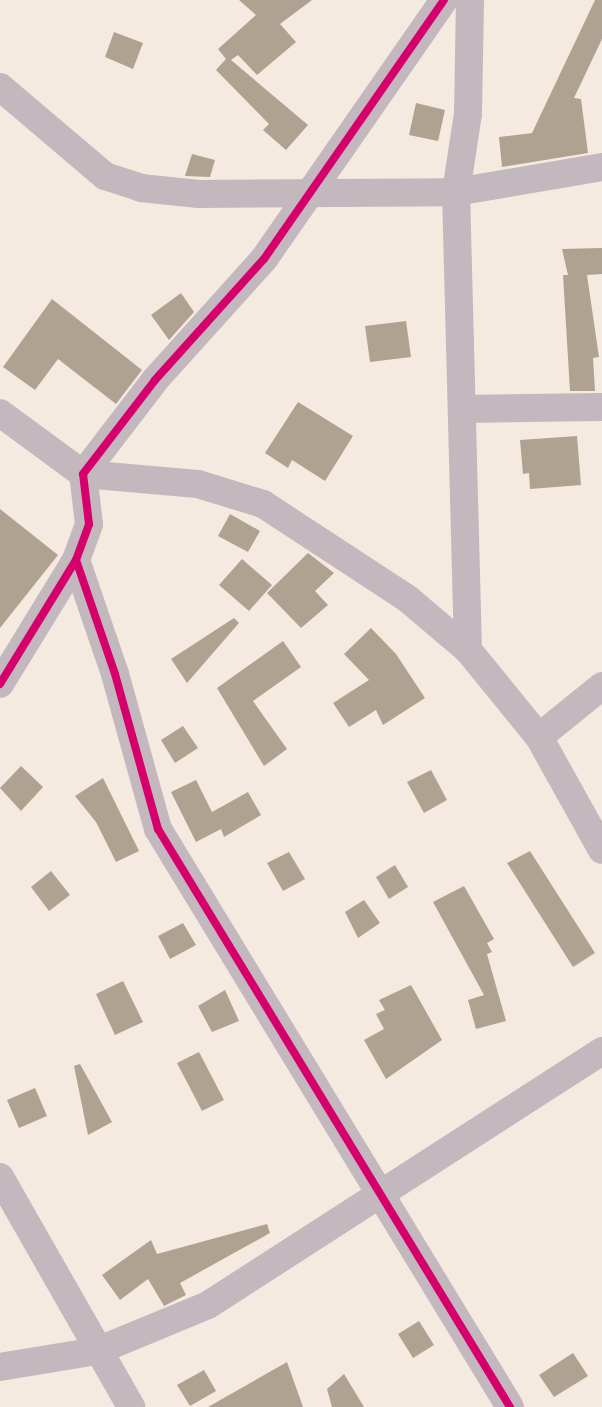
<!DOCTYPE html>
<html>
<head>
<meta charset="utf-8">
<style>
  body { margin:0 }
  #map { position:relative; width:602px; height:1407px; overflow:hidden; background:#f5eadf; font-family:Helvetica,sans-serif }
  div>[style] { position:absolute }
  .building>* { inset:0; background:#b0a291 }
  .street>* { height:28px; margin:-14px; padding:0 14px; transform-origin:14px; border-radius:14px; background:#c2b8be }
  .cycleway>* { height:8px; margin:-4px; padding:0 4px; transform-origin:4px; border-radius:4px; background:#d6006c }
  span { translate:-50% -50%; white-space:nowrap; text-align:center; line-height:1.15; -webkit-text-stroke:6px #feebd6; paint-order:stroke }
</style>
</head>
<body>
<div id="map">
  <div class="building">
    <i style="clip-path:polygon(239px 0,312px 0,280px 24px,296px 42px,257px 75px,238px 55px,231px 60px,308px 125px,286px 150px,263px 130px,269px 124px,216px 70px,226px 59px,218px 49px,256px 15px)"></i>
    <i style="clip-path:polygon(595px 0,602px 0,602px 39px,574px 98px,581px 99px,588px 153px,502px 167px,499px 137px,532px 133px)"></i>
    <i style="clip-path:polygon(114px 32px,143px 43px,133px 69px,105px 57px)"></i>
    <i style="clip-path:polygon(416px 103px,445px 110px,438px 141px,409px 135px)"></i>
    <i style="clip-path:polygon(192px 154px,215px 160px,210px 177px,185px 176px)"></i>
    <i style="clip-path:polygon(602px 248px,602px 274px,587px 275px,599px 357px,593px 358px,595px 391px,570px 391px,563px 275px,568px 275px,562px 249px)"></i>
    <i style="clip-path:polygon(181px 293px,194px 312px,169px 340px,151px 315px)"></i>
    <i style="clip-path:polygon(52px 299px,142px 370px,116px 404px,58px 359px,35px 390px,3px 367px)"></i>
    <i style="clip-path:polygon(406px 321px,411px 357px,370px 362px,365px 326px)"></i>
    <i style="clip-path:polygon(298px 402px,353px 436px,325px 481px,292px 460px,288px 468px,265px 453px)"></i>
    <i style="clip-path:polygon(577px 436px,581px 485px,530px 489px,529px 473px,523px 474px,520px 440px)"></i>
    <i style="clip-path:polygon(0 509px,58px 555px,0 628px)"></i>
    <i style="clip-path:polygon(230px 514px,260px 531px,248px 552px,218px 536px)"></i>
    <i style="clip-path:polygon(308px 553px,334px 573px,315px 591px,328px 605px,301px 628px,267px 593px)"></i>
    <i style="clip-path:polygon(242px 559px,272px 585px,249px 611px,219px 585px)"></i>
    <i style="clip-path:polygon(234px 618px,239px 623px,187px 683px,171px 659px)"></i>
    <i style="clip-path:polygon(371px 628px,396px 654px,425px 698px,383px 725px,376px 710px,349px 727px,333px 703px,369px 680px,344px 654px)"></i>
    <i style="clip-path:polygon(283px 641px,301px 667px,253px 701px,287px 749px,264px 766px,217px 688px)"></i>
    <i style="clip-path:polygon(183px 726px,198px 748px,175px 763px,161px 740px)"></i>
    <i style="clip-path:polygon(21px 766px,43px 787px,21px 811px,0 788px)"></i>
    <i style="clip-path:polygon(431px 770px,447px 800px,424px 813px,407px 782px)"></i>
    <i style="clip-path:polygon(103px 778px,139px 851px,116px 862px,96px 822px,75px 796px)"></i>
    <i style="clip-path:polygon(196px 780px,212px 812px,248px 792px,261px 815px,224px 837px,221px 829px,196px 842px,171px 792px)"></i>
    <i style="clip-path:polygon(530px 851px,595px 953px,573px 967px,507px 863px)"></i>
    <i style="clip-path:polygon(289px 852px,305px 879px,283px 891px,267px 863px)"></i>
    <i style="clip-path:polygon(395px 865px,408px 887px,389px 899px,376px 877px)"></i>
    <i style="clip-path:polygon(51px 871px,70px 895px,49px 911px,31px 887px)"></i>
    <i style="clip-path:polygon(464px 886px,494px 939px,487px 943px,492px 952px,487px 954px,506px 1021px,476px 1029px,468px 1000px,484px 995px,433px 902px)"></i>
    <i style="clip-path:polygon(364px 900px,380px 923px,358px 938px,345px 912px)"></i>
    <i style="clip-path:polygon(183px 923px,196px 945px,170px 959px,158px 936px)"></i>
    <i style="clip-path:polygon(123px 981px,143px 1022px,115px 1035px,96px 994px)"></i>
    <i style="clip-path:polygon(411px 985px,442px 1040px,386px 1079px,364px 1040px,384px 1029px,376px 1014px,385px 1010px,379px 1000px)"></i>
    <i style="clip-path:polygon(225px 990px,239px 1021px,212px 1032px,198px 1006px)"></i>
    <i style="clip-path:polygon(199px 1052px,224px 1100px,202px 1111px,177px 1063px)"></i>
    <i style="clip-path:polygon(80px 1064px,112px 1122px,88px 1135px,74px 1066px)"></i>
    <i style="clip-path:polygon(35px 1088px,47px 1116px,19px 1128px,7px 1100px)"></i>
    <i style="clip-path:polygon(267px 1224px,270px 1233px,180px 1283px,186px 1295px,164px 1306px,148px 1279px,120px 1300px,102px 1275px,151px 1240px,157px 1254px)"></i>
    <i style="clip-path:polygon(419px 1321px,434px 1345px,413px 1358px,398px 1334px)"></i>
    <i style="clip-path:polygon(573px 1353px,588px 1376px,554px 1397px,539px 1375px)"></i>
    <i style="clip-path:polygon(287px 1362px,303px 1407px,208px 1407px)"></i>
    <i style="clip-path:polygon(204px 1370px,216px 1391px,190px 1406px,177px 1385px)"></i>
    <i style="clip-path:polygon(344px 1374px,364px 1407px,332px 1407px,327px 1389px)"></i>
  </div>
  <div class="street">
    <i style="left:0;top:87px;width:138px;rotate:40.3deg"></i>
    <i style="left:105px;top:176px;width:38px;rotate:18deg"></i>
    <i style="left:141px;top:188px;width:58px;rotate:5.9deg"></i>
    <i style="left:199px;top:194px;width:257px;rotate:-0.4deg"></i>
    <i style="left:456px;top:192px;width:148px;rotate:-9.7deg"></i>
    <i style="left:463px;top:409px;width:139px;rotate:-0.8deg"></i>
    <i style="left:0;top:413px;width:103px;rotate:36.3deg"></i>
    <i style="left:83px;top:474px;width:115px;rotate:5deg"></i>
    <i style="left:198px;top:484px;width:68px;rotate:17.1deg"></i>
    <i style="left:263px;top:504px;width:173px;rotate:33.2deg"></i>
    <i style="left:408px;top:599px;width:79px;rotate:40.4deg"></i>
    <i style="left:468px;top:650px;width:112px;rotate:50.8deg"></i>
    <i style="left:539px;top:737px;width:129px;rotate:60.9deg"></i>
    <i style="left:76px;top:560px;width:120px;rotate:71.1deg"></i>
    <i style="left:115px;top:674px;width:161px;rotate:74.5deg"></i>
    <i style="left:158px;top:829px;width:677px;rotate:58.66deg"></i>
    <i style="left:468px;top:650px;width:458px;rotate:-91.5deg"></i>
    <i style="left:456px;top:192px;width:79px;rotate:-81.3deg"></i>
    <i style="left:468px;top:114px;width:114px;rotate:-89deg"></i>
    <i style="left:0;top:684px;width:145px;rotate:-58.5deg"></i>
    <i style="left:76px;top:560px;width:38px;rotate:-70deg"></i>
    <i style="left:89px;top:524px;width:50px;rotate:-96.8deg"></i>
    <i style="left:83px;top:474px;width:118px;rotate:-52.5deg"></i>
    <i style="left:155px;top:380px;width:163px;rotate:-48deg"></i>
    <i style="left:264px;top:259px;width:315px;rotate:-55.2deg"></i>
    <i style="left:539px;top:737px;width:81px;rotate:-39deg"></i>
    <i style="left:0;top:1177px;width:265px;rotate:60.3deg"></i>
    <i style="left:0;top:1367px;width:98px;rotate:-9.4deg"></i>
    <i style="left:97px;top:1351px;width:120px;rotate:-22.5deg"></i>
    <i style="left:208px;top:1305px;width:469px;rotate:-32.8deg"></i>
  </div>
  <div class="cycleway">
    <i style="left:76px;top:560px;width:120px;rotate:71.1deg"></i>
    <i style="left:115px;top:674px;width:161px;rotate:74.5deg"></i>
    <i style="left:158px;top:829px;width:677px;rotate:58.66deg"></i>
    <i style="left:0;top:684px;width:145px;rotate:-58.5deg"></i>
    <i style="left:76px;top:560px;width:38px;rotate:-70deg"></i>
    <i style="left:89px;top:524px;width:50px;rotate:-96.8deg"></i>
    <i style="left:83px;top:474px;width:118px;rotate:-52.5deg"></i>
    <i style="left:155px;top:380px;width:163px;rotate:-48deg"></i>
    <i style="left:264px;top:259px;width:315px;rotate:-55.2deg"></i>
  </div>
</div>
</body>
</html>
